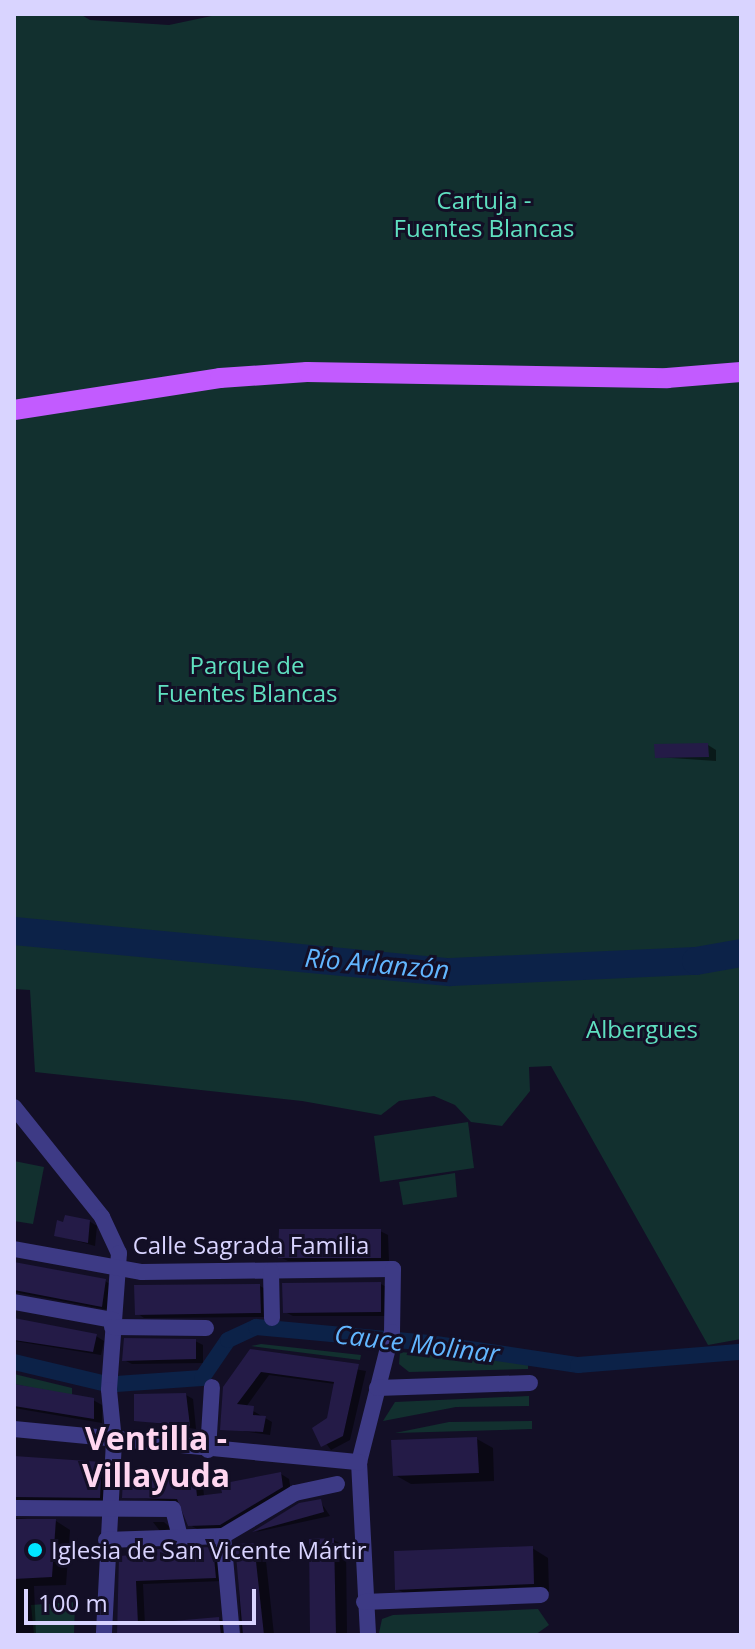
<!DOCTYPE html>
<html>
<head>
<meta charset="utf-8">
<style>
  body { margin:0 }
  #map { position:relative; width:755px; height:1649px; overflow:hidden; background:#130f26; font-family:"Open Sans",sans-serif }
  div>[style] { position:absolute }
  .green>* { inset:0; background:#12302f }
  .shadow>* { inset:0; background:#0007 }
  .canal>* { height:16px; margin:-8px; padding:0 8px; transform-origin:8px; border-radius:8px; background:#0c2248 }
  .river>* { height:28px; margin:-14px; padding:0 14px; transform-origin:14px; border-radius:14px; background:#0c2248 }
  .building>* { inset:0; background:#241b47 }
  .minor>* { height:16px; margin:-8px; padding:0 8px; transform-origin:8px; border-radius:8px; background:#3d3a85 }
  .major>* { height:20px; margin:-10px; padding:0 10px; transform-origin:10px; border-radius:10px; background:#c25bff }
  .dots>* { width:22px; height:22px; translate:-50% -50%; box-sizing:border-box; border:4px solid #130f26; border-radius:50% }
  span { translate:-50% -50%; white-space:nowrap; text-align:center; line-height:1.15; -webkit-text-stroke:6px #130f26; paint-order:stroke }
  .park-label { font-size:24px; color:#5fe0c0 }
  .street-label { font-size:24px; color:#d9d4ff }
  .poi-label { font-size:24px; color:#d9d4ff }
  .left { translate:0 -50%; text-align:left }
  .water-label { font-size:26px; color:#62b6ff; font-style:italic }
  .district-label { font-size:32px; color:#ffd6f0; font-weight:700 }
  .frame { position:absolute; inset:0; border:16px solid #d9d4ff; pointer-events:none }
  .scale { position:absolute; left:24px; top:1589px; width:232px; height:36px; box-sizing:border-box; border:4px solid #d9d4ff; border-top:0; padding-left:10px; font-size:24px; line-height:28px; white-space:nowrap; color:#d9d4ff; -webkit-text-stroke:6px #130f26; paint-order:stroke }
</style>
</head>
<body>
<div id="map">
  <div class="green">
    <i style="clip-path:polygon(14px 14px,80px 14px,90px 20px,169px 25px,221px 14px,741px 14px,741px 1339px,708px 1345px,551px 1066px,529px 1067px,530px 1091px,502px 1126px,471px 1122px,455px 1105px,434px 1096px,399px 1101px,381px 1115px,302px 1101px,35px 1072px,30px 990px,14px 989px)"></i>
    <i style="clip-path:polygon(468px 1122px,474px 1168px,380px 1182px,374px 1136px)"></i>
    <i style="clip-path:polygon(14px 1161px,44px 1167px,33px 1224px,14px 1221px)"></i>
    <i style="clip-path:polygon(455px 1173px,457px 1197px,403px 1205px,399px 1182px)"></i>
    <i style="clip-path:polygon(261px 1344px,361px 1355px,360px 1360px,251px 1346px)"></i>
    <i style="clip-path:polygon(400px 1352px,528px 1363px,528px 1369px,409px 1372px,399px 1364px)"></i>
    <i style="clip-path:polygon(14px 1374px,72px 1388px,72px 1396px,14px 1384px)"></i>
    <i style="clip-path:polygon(529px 1396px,529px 1406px,456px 1407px,383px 1421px,395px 1402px)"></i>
    <i style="clip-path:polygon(532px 1421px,532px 1429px,395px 1433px,449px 1422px)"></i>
    <i style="clip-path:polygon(75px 1602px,74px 1635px,34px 1635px,31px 1605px)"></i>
    <i style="clip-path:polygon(538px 1609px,549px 1625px,535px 1635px,379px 1633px,382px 1619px,393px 1615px)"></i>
  </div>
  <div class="shadow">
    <i style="clip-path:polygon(708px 745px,716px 750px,716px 761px,657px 757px)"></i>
    <i style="clip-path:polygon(89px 1221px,97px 1226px,95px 1246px,56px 1235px)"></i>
    <i style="clip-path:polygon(380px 1231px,388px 1235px,389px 1261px,288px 1261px,280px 1257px)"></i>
    <i style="clip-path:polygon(14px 1264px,105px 1281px,113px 1286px,109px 1310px,14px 1292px)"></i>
    <i style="clip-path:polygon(381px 1284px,388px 1288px,388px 1316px,293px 1316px,285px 1312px)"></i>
    <i style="clip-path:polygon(260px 1286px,267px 1290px,268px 1317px,144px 1318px,137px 1313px)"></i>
    <i style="clip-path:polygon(14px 1321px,96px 1336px,104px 1341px,101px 1355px,14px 1341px)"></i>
    <i style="clip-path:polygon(195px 1341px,203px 1345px,203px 1363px,132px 1364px,124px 1360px)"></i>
    <i style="clip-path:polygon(251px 1351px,366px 1371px,350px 1440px,331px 1450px,315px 1429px,329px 1419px,335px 1384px,269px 1375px,246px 1407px,272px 1422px,270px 1435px,222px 1428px)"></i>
    <i style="clip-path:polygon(14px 1386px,93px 1400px,102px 1405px,102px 1423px,14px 1408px)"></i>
    <i style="clip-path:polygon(186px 1395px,193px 1399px,196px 1429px,136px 1420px)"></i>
    <i style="clip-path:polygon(477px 1439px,493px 1448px,494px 1481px,411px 1484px,395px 1475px)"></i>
    <i style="clip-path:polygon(14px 1458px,101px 1464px,109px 1469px,107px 1501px,14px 1501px)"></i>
    <i style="clip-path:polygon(281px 1474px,289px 1479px,291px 1492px,229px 1529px,199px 1530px,190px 1525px,181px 1502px,124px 1497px,195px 1479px,203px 1484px,204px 1497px,224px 1495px)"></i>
    <i style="clip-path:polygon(320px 1501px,330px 1516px,256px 1532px,300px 1505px)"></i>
    <i style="clip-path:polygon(14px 1518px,56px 1521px,70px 1530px,66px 1585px,34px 1586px,36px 1635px,14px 1635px)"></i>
    <i style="clip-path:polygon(153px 1522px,164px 1522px,173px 1530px,160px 1531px)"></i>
    <i style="clip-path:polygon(334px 1540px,346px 1547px,347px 1635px,312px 1635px)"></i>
    <i style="clip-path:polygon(253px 1545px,265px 1552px,274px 1635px,241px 1635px,237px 1546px)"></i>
    <i style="clip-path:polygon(532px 1548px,548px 1558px,549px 1592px,413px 1598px,397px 1589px)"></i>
    <i style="clip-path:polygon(212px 1549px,220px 1554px,223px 1581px,143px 1584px,145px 1626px,219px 1619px,227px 1623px,230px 1635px,120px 1635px,135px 1557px)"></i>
  </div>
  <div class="canal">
    <i style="left:14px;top:1362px;width:91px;rotate:13.3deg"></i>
    <i style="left:116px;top:1384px;width:86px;rotate:-4deg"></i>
    <i style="left:202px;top:1378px;width:46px;rotate:-55.6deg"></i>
    <i style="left:228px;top:1340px;width:31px;rotate:-25deg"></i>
    <i style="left:256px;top:1327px;width:174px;rotate:5.3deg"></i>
    <i style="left:429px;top:1343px;width:151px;rotate:8.4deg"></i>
    <i style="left:578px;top:1365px;width:164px;rotate:-4.6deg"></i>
  </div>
  <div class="river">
    <i style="left:14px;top:931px;width:439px;rotate:5.4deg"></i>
    <i style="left:451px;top:972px;width:245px;rotate:-2.6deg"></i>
    <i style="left:696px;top:961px;width:46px;rotate:-10.1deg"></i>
  </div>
  <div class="building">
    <i style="clip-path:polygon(708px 743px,709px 757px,655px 758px,654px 744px)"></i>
    <i style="clip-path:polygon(65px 1215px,90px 1220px,88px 1243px,54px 1236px,57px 1220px,63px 1222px)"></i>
    <i style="clip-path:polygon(279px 1229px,381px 1229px,381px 1258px,278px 1258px)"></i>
    <i style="clip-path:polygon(14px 1262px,106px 1279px,102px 1307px,14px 1290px)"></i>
    <i style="clip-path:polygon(381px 1282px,381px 1312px,283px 1313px,282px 1283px)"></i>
    <i style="clip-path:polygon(260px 1284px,261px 1313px,135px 1315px,134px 1285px)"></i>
    <i style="clip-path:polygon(14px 1318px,97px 1334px,93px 1352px,14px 1340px)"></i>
    <i style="clip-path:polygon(124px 1338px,196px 1339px,196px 1359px,122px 1361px)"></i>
    <i style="clip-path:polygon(250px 1349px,359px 1364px,343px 1436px,321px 1447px,312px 1428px,327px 1418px,334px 1382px,261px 1372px,237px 1404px,254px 1406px,253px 1415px,266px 1416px,263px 1432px,220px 1430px,223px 1387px)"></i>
    <i style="clip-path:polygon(14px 1384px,94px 1398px,94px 1419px,14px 1406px)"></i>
    <i style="clip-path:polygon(186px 1393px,190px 1426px,134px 1421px,134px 1394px)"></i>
    <i style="clip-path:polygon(477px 1437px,479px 1473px,393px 1476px,391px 1440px)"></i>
    <i style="clip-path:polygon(14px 1456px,102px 1462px,100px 1498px,14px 1497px)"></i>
    <i style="clip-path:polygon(281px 1472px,283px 1487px,220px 1525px,188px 1526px,177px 1499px,122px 1498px,123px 1479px,195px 1477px,197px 1496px,222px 1493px,220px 1484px)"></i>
    <i style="clip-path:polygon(321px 1499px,324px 1512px,252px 1532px,299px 1503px)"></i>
    <i style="clip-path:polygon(14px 1519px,56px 1519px,52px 1577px,14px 1579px)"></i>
    <i style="clip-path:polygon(334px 1538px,336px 1635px,310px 1635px,309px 1539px)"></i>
    <i style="clip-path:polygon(254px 1543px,264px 1635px,243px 1635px,235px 1544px)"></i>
    <i style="clip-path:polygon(533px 1546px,534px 1584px,395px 1590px,394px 1551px)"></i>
    <i style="clip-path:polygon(213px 1547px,216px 1578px,136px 1581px,138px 1624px,219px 1617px,221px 1635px,117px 1635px,119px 1556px,133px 1555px,133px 1550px)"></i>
  </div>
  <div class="minor">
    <i style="left:14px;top:1107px;width:141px;rotate:51.3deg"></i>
    <i style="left:102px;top:1217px;width:40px;rotate:65deg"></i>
    <i style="left:119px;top:1253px;width:137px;rotate:94.2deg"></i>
    <i style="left:109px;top:1390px;width:51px;rotate:84.4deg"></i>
    <i style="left:114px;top:1441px;width:194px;rotate:93deg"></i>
    <i style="left:14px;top:1249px;width:130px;rotate:10.2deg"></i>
    <i style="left:142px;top:1272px;width:251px;rotate:-0.7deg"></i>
    <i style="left:393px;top:1269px;width:63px;rotate:90.9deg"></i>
    <i style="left:392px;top:1332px;width:134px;rotate:104.2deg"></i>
    <i style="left:359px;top:1462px;width:173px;rotate:87deg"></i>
    <i style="left:271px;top:1271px;width:47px;rotate:88.8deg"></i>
    <i style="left:14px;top:1302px;width:101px;rotate:10.3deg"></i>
    <i style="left:112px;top:1327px;width:94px;rotate:0.6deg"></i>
    <i style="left:377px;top:1388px;width:153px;rotate:-1.9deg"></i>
    <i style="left:14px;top:1429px;width:347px;rotate:5.5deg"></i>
    <i style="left:208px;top:1450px;width:63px;rotate:-86.4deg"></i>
    <i style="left:14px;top:1508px;width:159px;rotate:0.4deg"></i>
    <i style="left:173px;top:1509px;width:30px;rotate:76deg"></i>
    <i style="left:223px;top:1536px;width:99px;rotate:84.8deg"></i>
    <i style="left:106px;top:1540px;width:117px;rotate:-2deg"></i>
    <i style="left:223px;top:1536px;width:84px;rotate:-30.8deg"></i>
    <i style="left:295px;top:1493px;width:43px;rotate:-12.1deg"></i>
    <i style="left:364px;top:1602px;width:177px;rotate:-2.3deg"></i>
  </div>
  <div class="major">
    <i style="left:14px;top:410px;width:208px;rotate:-8.8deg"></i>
    <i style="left:220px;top:378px;width:87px;rotate:-3.9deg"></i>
    <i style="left:307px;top:372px;width:360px;rotate:1deg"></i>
    <i style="left:667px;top:378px;width:74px;rotate:-4.6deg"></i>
  </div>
  <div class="dots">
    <i style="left:35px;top:1550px;background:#00e5ff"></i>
  </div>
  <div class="park-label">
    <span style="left:484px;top:214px">Cartuja -<br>Fuentes Blancas</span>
    <span style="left:247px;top:679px">Parque de<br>Fuentes Blancas</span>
    <span style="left:642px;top:1029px">Albergues</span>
  </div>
  <div class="street-label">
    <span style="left:251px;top:1245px">Calle Sagrada Familia</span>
  </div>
  <div class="poi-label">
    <span class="left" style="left:51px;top:1550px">Iglesia de San Vicente Mártir</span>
  </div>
  <div class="water-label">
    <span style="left:377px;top:964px;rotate:5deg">Río Arlanzón</span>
    <span style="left:417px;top:1344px;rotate:7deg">Cauce Molinar</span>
  </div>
  <div class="district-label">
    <span style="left:156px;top:1457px">Ventilla -<br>Villayuda</span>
  </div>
  <div class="frame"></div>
  <div class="scale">100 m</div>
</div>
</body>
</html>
